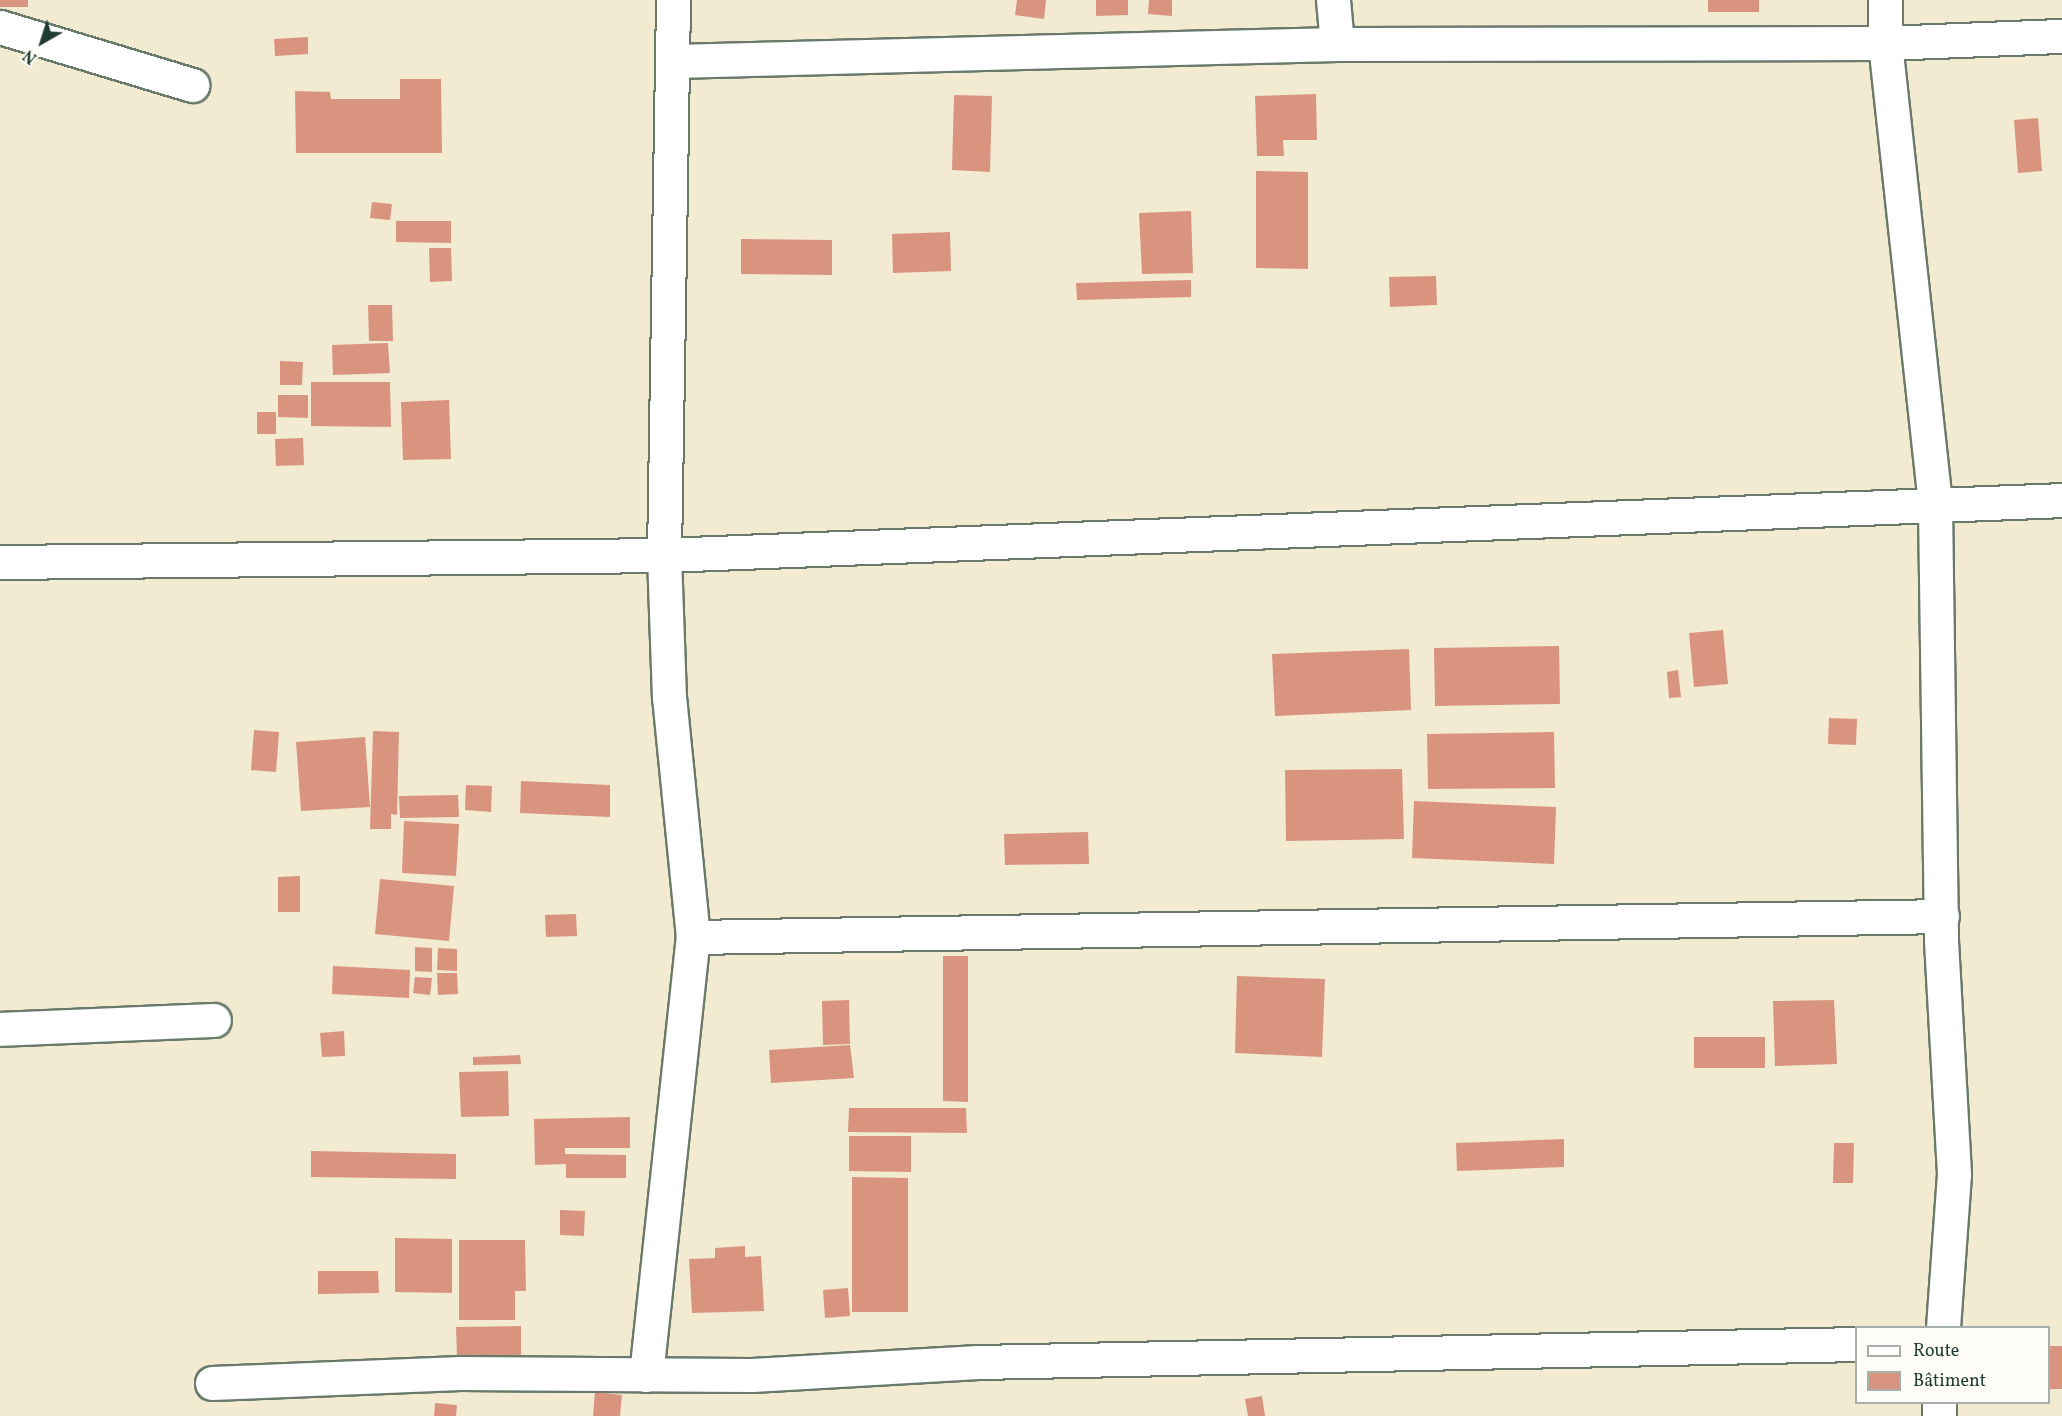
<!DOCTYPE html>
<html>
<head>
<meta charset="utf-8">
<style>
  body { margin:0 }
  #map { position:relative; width:2062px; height:1416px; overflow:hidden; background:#f3ead2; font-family:Vollkorn,serif }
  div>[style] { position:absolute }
  .building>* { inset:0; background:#d99480 }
  .roads { filter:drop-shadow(2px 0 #697a6b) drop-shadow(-2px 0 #697a6b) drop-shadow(0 2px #697a6b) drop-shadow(0 -2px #697a6b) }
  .minor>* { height:33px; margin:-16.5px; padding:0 16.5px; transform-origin:16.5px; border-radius:16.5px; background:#fff }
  span { translate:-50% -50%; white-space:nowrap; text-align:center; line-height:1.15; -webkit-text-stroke:4.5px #fdfcf7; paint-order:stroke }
  .legend { position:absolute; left:1855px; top:1326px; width:195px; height:78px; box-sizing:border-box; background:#fdfcf7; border:2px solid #a4b0a9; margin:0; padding:8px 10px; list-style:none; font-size:18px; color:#1f3d34 }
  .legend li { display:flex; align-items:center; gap:12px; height:30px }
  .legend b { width:30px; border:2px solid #a4b0a9 }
  .north { position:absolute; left:12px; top:12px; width:60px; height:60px; -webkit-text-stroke:4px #fdfcf7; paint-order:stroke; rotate:219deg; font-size:16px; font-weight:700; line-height:24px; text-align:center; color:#1f3d34 }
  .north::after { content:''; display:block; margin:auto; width:21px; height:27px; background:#1f3d34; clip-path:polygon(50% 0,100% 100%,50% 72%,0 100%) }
</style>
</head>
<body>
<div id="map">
  <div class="building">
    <i style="clip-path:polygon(0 0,28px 0,28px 7px,0 7px)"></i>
    <i style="clip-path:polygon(1017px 0,1046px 0,1044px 19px,1015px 15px)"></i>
    <i style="clip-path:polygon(1096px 0,1128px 0,1128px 15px,1096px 16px)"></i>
    <i style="clip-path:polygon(1149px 0,1172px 0,1172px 16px,1148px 14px)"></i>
    <i style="clip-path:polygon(1708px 0,1759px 0,1759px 12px,1708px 12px)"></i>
    <i style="clip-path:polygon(308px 37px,308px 54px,275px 56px,274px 39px)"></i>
    <i style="clip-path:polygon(400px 79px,441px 79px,442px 153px,296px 153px,295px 91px,330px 92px,331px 99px,400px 99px)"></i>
    <i style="clip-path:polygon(1316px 94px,1317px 140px,1283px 140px,1284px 156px,1257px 156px,1255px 96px)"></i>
    <i style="clip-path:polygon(954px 95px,992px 96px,990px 172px,952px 170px)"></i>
    <i style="clip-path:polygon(2038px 118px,2042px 171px,2018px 173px,2014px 120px)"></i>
    <i style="clip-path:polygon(1256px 171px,1308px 172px,1308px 269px,1256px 268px)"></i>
    <i style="clip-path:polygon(372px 202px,392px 204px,390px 220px,370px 218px)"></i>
    <i style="clip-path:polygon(1191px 211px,1193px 273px,1142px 274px,1139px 213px)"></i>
    <i style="clip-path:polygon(396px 221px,451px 221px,451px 243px,396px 242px)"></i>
    <i style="clip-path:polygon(950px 232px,951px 271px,893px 273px,892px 234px)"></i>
    <i style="clip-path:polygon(741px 239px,832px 240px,832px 275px,741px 274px)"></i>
    <i style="clip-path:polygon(429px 248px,451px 248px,452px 281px,430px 282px)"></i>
    <i style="clip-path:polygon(1436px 276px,1437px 305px,1390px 307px,1389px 277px)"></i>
    <i style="clip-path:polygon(1191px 280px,1191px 297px,1077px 300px,1076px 283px)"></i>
    <i style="clip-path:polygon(368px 305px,392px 305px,393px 341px,369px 341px)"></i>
    <i style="clip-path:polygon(388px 343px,390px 373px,333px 375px,332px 345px)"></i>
    <i style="clip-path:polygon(280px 361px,303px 362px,302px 385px,280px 385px)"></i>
    <i style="clip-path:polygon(311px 382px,390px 382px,391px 427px,311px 426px)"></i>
    <i style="clip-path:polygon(278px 395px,308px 395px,308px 418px,278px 417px)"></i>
    <i style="clip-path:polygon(449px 400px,451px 459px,403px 460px,401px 402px)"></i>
    <i style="clip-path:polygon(257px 412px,276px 412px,276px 434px,257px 434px)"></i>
    <i style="clip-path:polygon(303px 438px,304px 465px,276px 466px,275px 439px)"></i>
    <i style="clip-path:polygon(1723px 630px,1728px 684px,1694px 687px,1689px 633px)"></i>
    <i style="clip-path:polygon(1559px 646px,1560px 704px,1435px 706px,1434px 648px)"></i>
    <i style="clip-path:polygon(1409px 649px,1411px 710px,1275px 716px,1272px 654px)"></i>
    <i style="clip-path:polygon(1678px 670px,1681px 697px,1669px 698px,1667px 672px)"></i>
    <i style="clip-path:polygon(1829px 718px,1857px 719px,1856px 745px,1828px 744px)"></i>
    <i style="clip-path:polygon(254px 730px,279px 732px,276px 772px,251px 770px)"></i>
    <i style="clip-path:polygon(373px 731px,399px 732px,397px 815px,391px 814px,391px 829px,370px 829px)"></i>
    <i style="clip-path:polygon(1554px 732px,1555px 788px,1428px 789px,1427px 734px)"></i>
    <i style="clip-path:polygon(365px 737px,370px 807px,301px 811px,296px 742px)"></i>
    <i style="clip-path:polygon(1402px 769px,1404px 839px,1286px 841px,1285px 770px)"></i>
    <i style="clip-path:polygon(521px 781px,610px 785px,610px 817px,520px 813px)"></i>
    <i style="clip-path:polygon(466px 785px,492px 786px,491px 812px,465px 810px)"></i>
    <i style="clip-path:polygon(458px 795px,459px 817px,400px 818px,399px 796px)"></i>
    <i style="clip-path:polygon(1414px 801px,1556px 807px,1554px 864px,1412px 858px)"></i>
    <i style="clip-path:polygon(404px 821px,459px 824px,456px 876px,402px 873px)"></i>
    <i style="clip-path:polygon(1088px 832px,1089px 864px,1005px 865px,1004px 834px)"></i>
    <i style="clip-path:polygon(300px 876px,300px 912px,278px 912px,278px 877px)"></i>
    <i style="clip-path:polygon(380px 879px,454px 886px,449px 941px,375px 934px)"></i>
    <i style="clip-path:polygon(576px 914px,577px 936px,546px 937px,545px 915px)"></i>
    <i style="clip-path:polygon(415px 947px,432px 948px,432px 972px,415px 971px)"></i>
    <i style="clip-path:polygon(438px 948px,457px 949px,457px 971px,437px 970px)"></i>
    <i style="clip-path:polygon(943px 956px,968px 956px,968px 1102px,943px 1101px)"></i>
    <i style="clip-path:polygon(333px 966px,410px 970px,409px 998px,332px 994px)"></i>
    <i style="clip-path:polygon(437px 973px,457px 973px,458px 994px,438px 995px)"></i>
    <i style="clip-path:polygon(1237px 976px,1325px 979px,1322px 1057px,1235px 1053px)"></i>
    <i style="clip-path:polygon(415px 977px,432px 978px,430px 995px,413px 993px)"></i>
    <i style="clip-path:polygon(849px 1000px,850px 1044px,823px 1045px,822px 1001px)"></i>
    <i style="clip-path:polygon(1834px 1000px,1837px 1064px,1775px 1066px,1773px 1001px)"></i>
    <i style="clip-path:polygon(344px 1031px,345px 1056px,322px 1057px,320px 1033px)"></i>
    <i style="clip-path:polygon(1694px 1037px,1765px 1037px,1765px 1068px,1694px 1068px)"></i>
    <i style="clip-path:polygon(850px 1045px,854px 1078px,771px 1083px,769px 1050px)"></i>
    <i style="clip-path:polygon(520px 1055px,521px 1064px,473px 1065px,473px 1057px)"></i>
    <i style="clip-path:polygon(508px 1071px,509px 1116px,461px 1117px,459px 1072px)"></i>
    <i style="clip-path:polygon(849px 1108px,966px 1108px,967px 1133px,848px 1132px)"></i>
    <i style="clip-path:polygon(630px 1117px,630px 1148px,565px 1148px,565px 1154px,626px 1155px,626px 1178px,566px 1178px,566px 1164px,535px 1165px,534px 1119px)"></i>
    <i style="clip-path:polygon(849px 1136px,911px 1136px,911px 1172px,849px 1171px)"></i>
    <i style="clip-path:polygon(1564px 1139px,1564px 1167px,1457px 1171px,1456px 1143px)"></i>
    <i style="clip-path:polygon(1834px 1143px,1854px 1143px,1853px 1183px,1833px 1183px)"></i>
    <i style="clip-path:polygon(311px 1151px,456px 1154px,456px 1179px,311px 1177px)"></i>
    <i style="clip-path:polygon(852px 1177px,908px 1178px,908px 1312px,852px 1312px)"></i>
    <i style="clip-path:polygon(560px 1210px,585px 1211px,584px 1236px,560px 1235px)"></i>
    <i style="clip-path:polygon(395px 1238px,452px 1239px,452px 1293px,395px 1292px)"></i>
    <i style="clip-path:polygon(459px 1240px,525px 1240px,526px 1291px,515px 1291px,515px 1320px,459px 1320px)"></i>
    <i style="clip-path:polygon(745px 1246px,745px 1257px,761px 1256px,764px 1311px,692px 1313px,689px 1259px,715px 1258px,715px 1248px)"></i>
    <i style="clip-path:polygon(318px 1271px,378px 1271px,379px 1293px,318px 1294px)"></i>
    <i style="clip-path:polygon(848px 1288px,850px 1316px,825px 1318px,823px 1290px)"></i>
    <i style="clip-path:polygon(521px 1326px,521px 1359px,457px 1359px,456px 1327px)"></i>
    <i style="clip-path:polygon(2049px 1346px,2062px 1346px,2062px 1389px,2049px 1389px)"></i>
    <i style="clip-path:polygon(595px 1392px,622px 1395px,620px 1416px,593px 1416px)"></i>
    <i style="clip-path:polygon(1262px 1396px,1265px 1416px,1248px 1416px,1245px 1399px)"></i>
    <i style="clip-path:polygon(435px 1403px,457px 1405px,456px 1416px,434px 1416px)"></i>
  </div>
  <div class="roads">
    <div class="minor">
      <i style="left:1333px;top:0;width:44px;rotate:84.8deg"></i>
      <i style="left:1885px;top:0;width:43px;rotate:90deg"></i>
      <i style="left:1885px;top:43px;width:466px;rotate:83.8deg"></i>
      <i style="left:1935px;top:506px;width:435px;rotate:89.2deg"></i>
      <i style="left:1941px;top:941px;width:233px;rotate:86.8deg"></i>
      <i style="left:1954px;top:1174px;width:154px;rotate:94.1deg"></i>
      <i style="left:0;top:27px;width:201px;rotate:16.8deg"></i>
      <i style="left:674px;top:61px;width:663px;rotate:-1.47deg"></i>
      <i style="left:1337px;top:44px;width:548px;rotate:-0.1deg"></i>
      <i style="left:1885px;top:43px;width:177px;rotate:-2.3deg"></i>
      <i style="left:0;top:562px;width:664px;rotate:-0.6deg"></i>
      <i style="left:664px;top:555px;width:1399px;rotate:-2.25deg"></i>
      <i style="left:693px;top:937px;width:1249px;rotate:-0.96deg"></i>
      <i style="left:0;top:1029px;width:214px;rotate:-2.4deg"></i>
      <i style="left:646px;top:1375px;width:441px;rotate:-83.9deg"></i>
      <i style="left:693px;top:937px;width:240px;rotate:-95.7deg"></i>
      <i style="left:669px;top:698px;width:143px;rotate:-92deg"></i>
      <i style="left:664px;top:555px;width:555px;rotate:-89.07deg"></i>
      <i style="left:212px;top:1383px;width:248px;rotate:-2.3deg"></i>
      <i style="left:460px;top:1373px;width:292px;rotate:0.4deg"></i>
      <i style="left:752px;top:1375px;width:226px;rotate:-3.3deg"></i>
      <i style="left:978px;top:1362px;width:878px;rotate:-1.17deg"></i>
      <i style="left:1939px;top:1416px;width:14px;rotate:-90deg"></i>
    </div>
  </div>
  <ul class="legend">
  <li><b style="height:8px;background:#fff"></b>Route</li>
  <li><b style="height:16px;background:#d99480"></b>Bâtiment</li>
  </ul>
  <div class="north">N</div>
</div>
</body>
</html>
